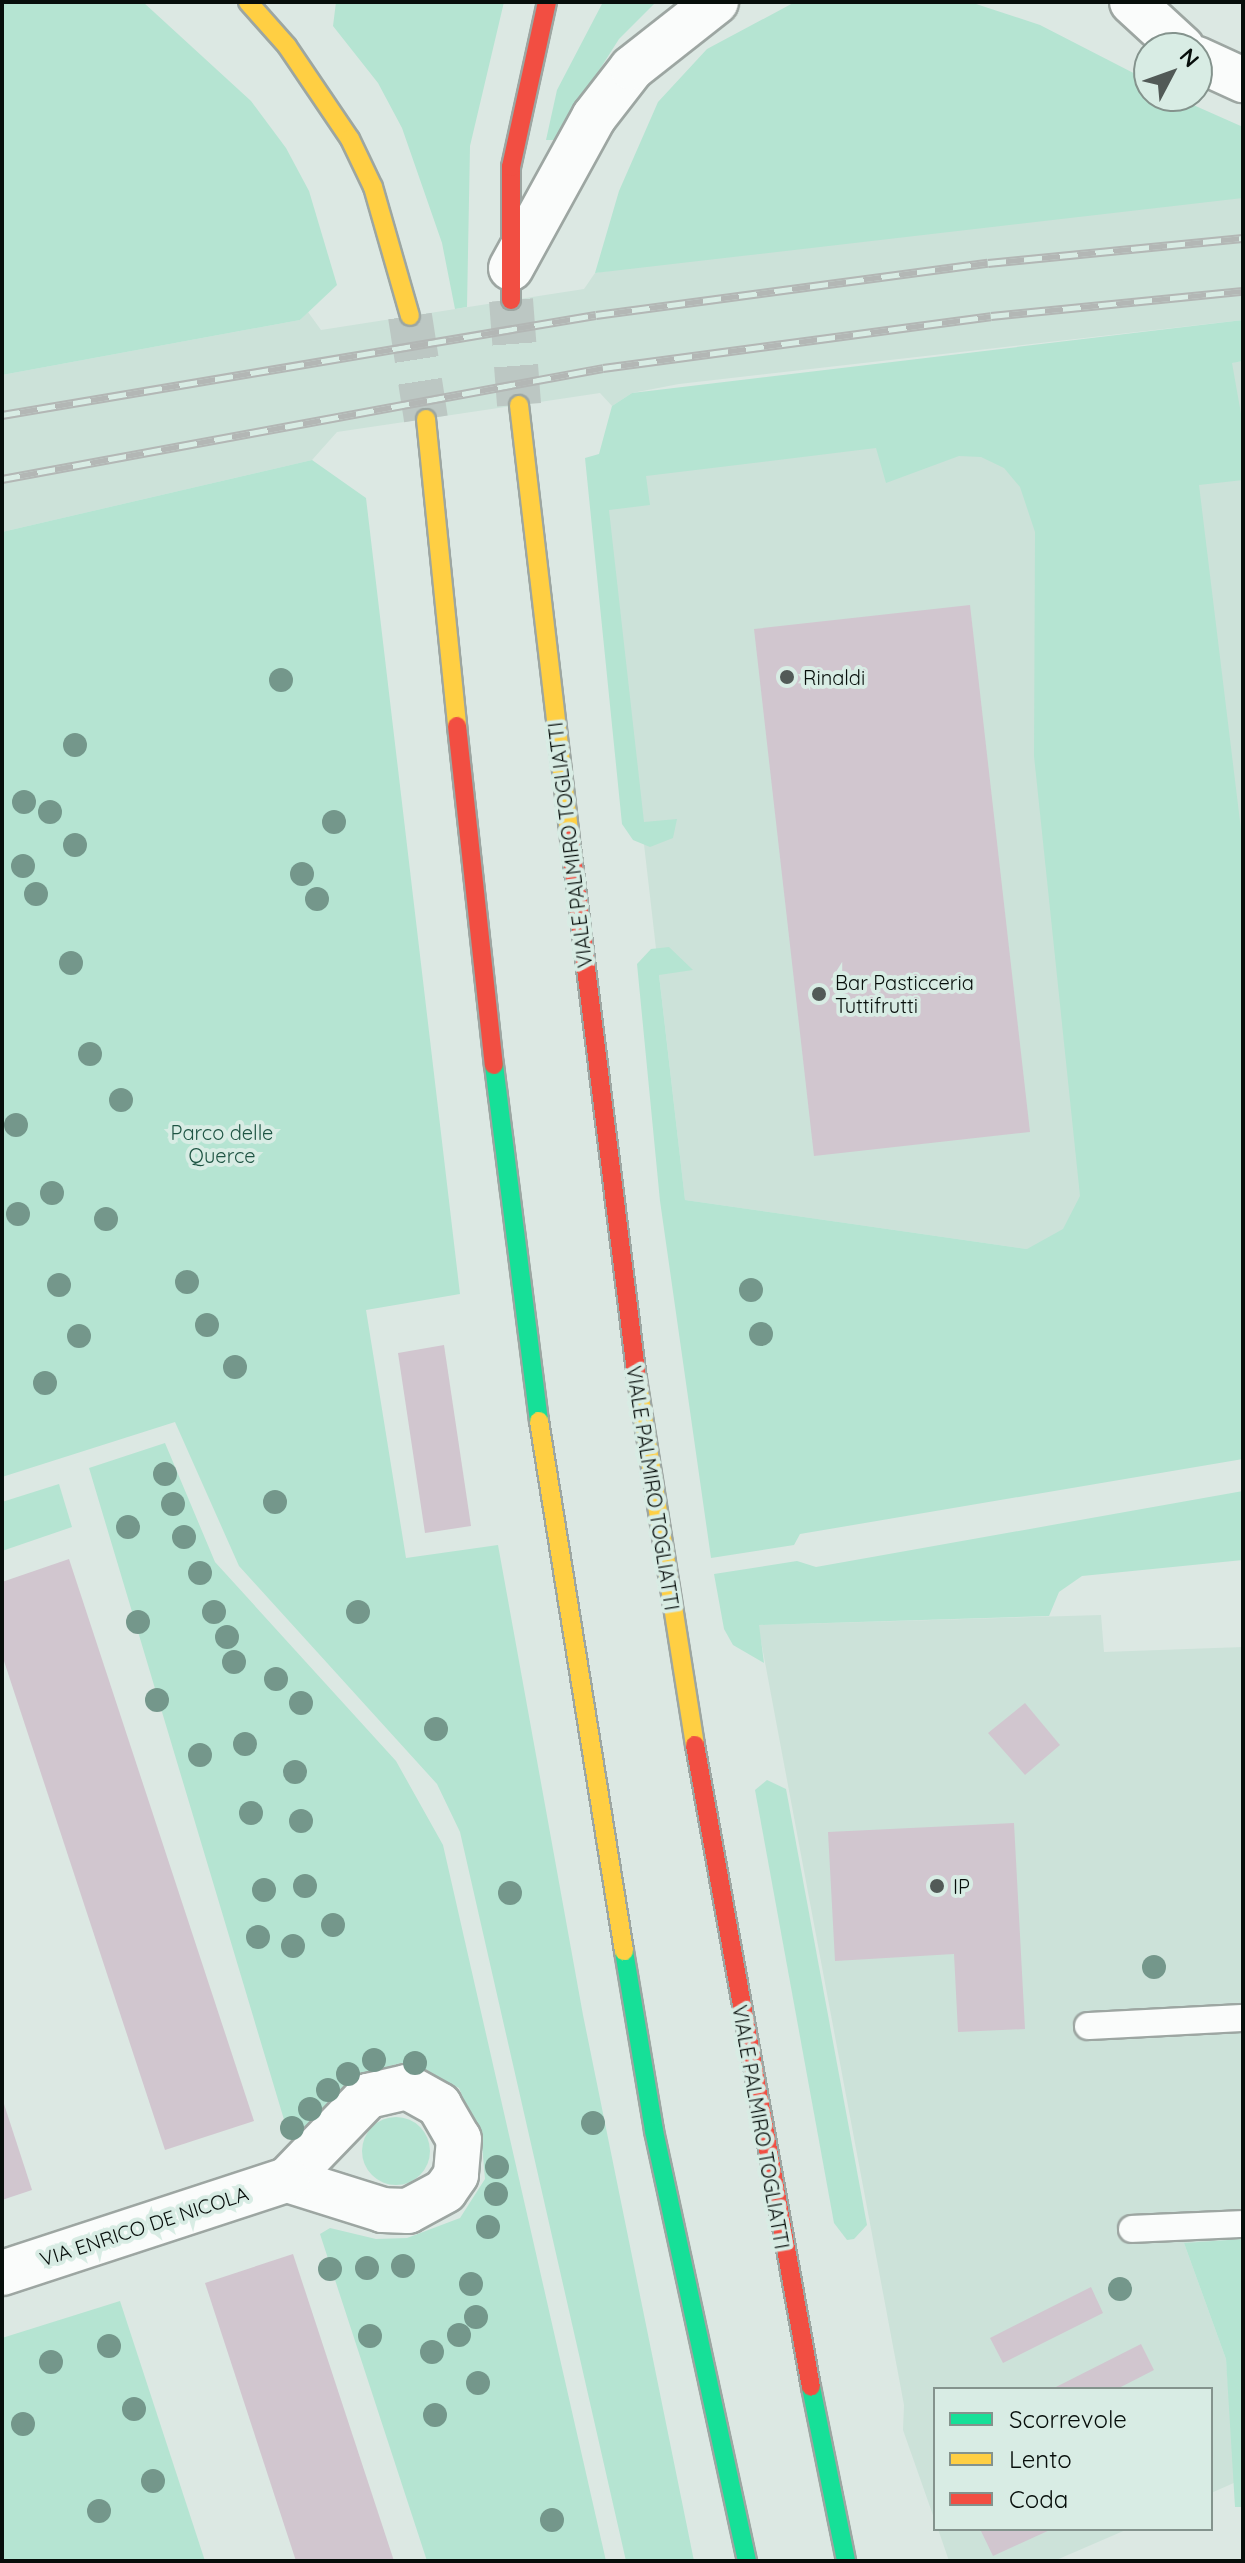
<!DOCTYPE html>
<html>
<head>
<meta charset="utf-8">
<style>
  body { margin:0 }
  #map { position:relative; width:1245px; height:2563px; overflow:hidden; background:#dce8e3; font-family:Quicksand,sans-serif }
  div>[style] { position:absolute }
  .built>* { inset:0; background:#cce2d9 }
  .green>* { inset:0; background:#b5e4d2 }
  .round { border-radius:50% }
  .building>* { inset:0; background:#d1c6cf }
  .primary-tunnel>* { height:44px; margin-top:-22px; transform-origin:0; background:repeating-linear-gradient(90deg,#bcc7c3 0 44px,transparent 0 66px) }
  .roads { filter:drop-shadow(2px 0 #9da6a2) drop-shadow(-2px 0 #9da6a2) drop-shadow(0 2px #9da6a2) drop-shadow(0 -2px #9da6a2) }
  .lane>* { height:26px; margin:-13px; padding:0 13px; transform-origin:13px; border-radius:13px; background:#fafcfb }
  .street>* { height:44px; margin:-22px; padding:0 22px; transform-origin:22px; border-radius:22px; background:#fafcfb }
  .fast>* { height:18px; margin:-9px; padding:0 9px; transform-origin:9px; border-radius:9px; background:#16e098 }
  .slow>* { height:18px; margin:-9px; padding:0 9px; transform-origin:9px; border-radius:9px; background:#ffcf43 }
  .jam>* { height:18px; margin:-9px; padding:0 9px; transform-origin:9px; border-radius:9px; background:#f24e42 }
  .rail>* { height:9px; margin-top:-4.5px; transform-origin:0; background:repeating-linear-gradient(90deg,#d8ece4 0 18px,#b3b7b5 0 36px); box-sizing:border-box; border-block:2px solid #b3b7b5 }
  .trees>* { width:24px; height:24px; margin:-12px; border-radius:50%; background:#74978b }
  .dots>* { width:22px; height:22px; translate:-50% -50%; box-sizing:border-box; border:4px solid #d8ece4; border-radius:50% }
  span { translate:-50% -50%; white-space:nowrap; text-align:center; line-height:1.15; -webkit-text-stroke:8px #d8ece4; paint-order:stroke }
  .poi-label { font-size:20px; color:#070e0b }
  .left { translate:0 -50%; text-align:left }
  .street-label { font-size:20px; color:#070e0b }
  .park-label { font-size:20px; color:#1e5443 }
  .frame { position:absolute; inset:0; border:4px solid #070e0b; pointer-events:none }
  .legend { position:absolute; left:933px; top:2387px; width:280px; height:144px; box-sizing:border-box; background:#d8ece4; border:2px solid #84938d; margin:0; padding:10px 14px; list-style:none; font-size:24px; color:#070e0b }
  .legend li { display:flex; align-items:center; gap:16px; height:40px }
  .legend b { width:40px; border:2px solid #84938d }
  .north { position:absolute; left:1133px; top:32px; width:80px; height:80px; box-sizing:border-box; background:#d8ece4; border:2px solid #84938d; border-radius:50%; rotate:49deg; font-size:22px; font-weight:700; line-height:32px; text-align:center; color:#070e0b }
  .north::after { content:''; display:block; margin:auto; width:28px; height:36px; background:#525a57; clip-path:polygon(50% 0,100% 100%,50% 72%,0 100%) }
</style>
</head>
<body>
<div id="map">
  <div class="built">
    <i style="clip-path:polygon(1243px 163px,1243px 320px,679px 384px,632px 393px,612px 406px,600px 393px,337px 432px,312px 460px,2px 532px,2px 375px,300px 320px,308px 312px,321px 330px,584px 289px,595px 273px)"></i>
    <i style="clip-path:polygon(1243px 361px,1243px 1294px,1027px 1249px,685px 1200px,599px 454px)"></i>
    <i style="clip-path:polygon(1101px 1615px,1104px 1652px,1243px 1647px,1243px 2239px,1184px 2243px,1226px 2359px,1236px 2482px,1211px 2493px,1211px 2389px,935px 2389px,935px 2521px,903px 2430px,904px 2405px,758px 1625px)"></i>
    <i style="clip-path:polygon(938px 2529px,1128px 2529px,1054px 2561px,949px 2561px)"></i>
  </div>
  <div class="green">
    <i style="clip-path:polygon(2px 2px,143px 2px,251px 101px,286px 148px,309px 191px,337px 285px,300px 320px,2px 375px)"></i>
    <i style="clip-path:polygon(336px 2px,504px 2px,470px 146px,467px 307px,455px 309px,442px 243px,402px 128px,378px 83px,333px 26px)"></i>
    <i style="clip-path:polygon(603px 2px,656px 2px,619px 39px,555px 140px,546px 140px,557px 90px)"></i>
    <i style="clip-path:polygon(795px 2px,970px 2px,1040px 25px,1149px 81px,1149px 96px,1173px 96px,1243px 127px,1243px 198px,595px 273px,619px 191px,658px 102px,707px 49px)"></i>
    <i style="clip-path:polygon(1243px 320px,1243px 361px,1232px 363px,1243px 425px,1243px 480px,1199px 485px,1243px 846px,1243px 1459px,800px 1534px,794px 1545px,711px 1558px,660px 1201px,637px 964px,651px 949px,669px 947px,693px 970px,659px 975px,685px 1200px,1027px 1249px,1063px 1229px,1080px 1196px,1034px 756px,1035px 532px,1020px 487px,1004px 468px,981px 457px,959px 456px,886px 483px,876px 448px,646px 476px,650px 505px,609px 510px,644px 822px,677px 819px,673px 838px,650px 847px,633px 840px,622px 824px,585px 458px,599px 454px,612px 406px,632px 393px)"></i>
    <i style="clip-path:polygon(312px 460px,366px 498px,460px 1294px,366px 1310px,406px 1558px,498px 1545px,583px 2015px,694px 2561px,626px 2561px,460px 1832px,437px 1784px,239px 1566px,175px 1422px,2px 1477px,2px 532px)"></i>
    <i style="clip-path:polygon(165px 1443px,215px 1562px,396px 1761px,443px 1845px,606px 2561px,427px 2561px,320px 2234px,330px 2228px,376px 2239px,407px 2238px,460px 2218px,485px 2179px,482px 2145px,459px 2088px,401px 2063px,365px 2073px,337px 2092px,301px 2134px,288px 2133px,89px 1468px)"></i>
    <i style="clip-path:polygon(59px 1484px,72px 1527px,2px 1551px,2px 1502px)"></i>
    <i style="clip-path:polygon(1243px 1491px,1243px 1560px,1082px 1576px,1059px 1592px,1049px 1616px,759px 1625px,764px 1663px,733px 1645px,724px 1629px,714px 1574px,797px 1561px,816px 1567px)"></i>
    <i style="clip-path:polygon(767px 1780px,786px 1789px,867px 2225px,854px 2239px,847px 2240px,834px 2223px,755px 1790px)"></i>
    <i class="round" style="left:362px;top:2117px;width:68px;height:68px"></i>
    <i style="clip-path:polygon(1243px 2239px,1243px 2507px,1235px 2507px,1226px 2359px,1184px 2243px)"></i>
    <i style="clip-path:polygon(120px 2301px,205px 2561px,2px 2561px,2px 2338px)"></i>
  </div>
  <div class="building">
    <i style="clip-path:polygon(970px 605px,1030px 1132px,814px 1156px,754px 629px)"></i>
    <i style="clip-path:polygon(444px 1345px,471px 1526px,425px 1533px,398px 1353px)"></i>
    <i style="clip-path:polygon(69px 1559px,254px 2121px,165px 2150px,2px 1655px,2px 1582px)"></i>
    <i style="clip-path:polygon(1025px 1703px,1060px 1745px,1025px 1775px,988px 1733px)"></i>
    <i style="clip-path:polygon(1014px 1823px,1025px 2029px,958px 2032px,954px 1954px,835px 1961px,828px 1832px)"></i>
    <i style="clip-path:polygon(3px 2101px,32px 2190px,2px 2200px,2px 2102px)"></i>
    <i style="clip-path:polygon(293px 2254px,394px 2561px,296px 2561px,205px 2283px)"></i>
    <i style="clip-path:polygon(1091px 2287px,1103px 2313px,1003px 2363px,990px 2338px)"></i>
    <i style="clip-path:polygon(1141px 2344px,1154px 2370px,1117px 2389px,1052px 2389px)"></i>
    <i style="clip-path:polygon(980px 2529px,1052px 2529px,993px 2556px)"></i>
  </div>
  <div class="primary-tunnel">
    <i style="left:511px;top:300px;width:105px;rotate:85.6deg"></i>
    <i style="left:410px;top:316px;width:104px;rotate:81.2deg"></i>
  </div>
  <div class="roads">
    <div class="lane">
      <i style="left:1088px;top:2026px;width:155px;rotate:-3deg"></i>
      <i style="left:1132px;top:2229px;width:111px;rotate:-2.6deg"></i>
    </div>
    <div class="street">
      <i style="left:1132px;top:2px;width:68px;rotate:42.6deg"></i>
      <i style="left:1197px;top:59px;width:51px;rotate:24.5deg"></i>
      <i style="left:511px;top:268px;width:172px;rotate:-61.2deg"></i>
      <i style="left:594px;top:117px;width:62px;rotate:-52.2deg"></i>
      <i style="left:632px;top:68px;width:107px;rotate:-38.2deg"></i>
      <i style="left:407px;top:2087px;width:37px;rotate:29deg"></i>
      <i style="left:439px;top:2105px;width:39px;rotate:60deg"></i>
      <i style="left:459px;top:2139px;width:36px;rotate:95deg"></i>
      <i style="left:456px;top:2175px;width:19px;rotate:125deg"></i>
      <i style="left:445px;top:2191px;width:42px;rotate:151.6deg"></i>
      <i style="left:408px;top:2211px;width:25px;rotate:-178deg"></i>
      <i style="left:383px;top:2210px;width:101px;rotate:-162.6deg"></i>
      <i style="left:287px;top:2180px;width:117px;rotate:-46deg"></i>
      <i style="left:368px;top:2096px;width:40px;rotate:-13deg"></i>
      <i style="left:2px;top:2273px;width:300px;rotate:-18.1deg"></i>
    </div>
    <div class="fast">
      <i style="left:494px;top:1065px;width:359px;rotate:82.8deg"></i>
      <i style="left:624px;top:1951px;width:182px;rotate:80.5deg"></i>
      <i style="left:654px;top:2131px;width:440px;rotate:77.8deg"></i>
      <i style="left:811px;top:2387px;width:177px;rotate:78.6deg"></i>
    </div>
    <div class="slow">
      <i style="left:248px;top:2px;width:59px;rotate:48.4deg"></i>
      <i style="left:287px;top:46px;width:112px;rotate:55.9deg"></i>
      <i style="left:350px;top:139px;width:53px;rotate:64.4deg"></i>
      <i style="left:373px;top:187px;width:134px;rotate:74deg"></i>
      <i style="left:519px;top:405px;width:437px;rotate:83.3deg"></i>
      <i style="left:426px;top:419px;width:309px;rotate:84.2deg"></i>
      <i style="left:637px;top:1379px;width:371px;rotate:81deg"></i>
      <i style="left:539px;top:1421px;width:537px;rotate:80.89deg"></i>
    </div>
    <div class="jam">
      <i style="left:511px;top:300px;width:133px;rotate:-90deg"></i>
      <i style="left:511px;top:167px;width:169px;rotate:-77.7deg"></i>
      <i style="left:457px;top:726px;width:341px;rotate:83.8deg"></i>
      <i style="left:570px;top:839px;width:544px;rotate:82.93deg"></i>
      <i style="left:695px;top:1745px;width:652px;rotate:79.76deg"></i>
    </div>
  </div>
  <div class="rail">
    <i style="left:2px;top:415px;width:602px;rotate:-9.56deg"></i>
    <i style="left:596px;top:315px;width:395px;rotate:-7.6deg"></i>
    <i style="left:988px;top:263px;width:256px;rotate:-5.6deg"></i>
    <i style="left:2px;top:479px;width:611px;rotate:-10.46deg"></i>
    <i style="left:603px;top:368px;width:391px;rotate:-7.6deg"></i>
    <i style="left:991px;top:316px;width:253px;rotate:-5.7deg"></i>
  </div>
  <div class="trees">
    <i style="left:281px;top:680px"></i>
    <i style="left:75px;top:745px"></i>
    <i style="left:24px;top:802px"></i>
    <i style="left:50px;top:812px"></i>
    <i style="left:334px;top:822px"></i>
    <i style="left:75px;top:845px"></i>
    <i style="left:23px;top:866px"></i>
    <i style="left:302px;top:874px"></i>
    <i style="left:36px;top:894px"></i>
    <i style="left:317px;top:899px"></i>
    <i style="left:71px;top:963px"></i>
    <i style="left:90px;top:1054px"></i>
    <i style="left:121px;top:1100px"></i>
    <i style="left:16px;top:1125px"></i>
    <i style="left:52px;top:1193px"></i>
    <i style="left:18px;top:1214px"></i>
    <i style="left:106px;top:1219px"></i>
    <i style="left:187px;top:1282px"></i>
    <i style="left:59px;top:1285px"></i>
    <i style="left:751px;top:1290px"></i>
    <i style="left:207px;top:1325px"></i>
    <i style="left:761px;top:1334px"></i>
    <i style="left:79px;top:1336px"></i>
    <i style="left:235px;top:1367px"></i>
    <i style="left:45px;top:1383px"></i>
    <i style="left:165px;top:1474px"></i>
    <i style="left:275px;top:1502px"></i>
    <i style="left:173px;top:1504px"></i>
    <i style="left:128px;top:1527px"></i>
    <i style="left:184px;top:1537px"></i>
    <i style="left:200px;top:1573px"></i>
    <i style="left:214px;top:1612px"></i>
    <i style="left:358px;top:1612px"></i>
    <i style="left:138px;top:1622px"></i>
    <i style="left:227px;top:1637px"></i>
    <i style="left:234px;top:1662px"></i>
    <i style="left:276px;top:1679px"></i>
    <i style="left:157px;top:1700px"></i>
    <i style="left:301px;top:1703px"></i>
    <i style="left:436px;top:1729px"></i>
    <i style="left:245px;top:1744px"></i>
    <i style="left:200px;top:1755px"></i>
    <i style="left:295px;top:1772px"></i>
    <i style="left:251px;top:1813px"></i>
    <i style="left:301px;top:1821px"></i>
    <i style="left:305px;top:1886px"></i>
    <i style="left:264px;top:1890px"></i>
    <i style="left:510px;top:1893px"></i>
    <i style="left:333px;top:1925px"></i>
    <i style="left:258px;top:1937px"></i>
    <i style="left:293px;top:1946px"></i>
    <i style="left:1154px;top:1967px"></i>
    <i style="left:374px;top:2060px"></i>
    <i style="left:415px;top:2063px"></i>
    <i style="left:348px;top:2074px"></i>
    <i style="left:328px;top:2090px"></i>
    <i style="left:310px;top:2109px"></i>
    <i style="left:593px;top:2123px"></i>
    <i style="left:292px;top:2128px"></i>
    <i style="left:497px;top:2167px"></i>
    <i style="left:496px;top:2194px"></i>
    <i style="left:488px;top:2227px"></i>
    <i style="left:403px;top:2266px"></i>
    <i style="left:367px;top:2268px"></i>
    <i style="left:330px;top:2269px"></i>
    <i style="left:471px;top:2284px"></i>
    <i style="left:1120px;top:2289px"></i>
    <i style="left:476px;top:2317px"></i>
    <i style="left:459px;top:2335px"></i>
    <i style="left:370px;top:2336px"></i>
    <i style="left:109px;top:2346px"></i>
    <i style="left:432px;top:2352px"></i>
    <i style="left:51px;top:2362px"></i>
    <i style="left:478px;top:2383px"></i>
    <i style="left:134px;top:2409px"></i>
    <i style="left:435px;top:2415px"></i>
    <i style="left:23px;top:2424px"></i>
    <i style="left:153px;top:2481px"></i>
    <i style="left:99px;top:2511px"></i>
    <i style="left:552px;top:2520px"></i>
  </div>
  <div class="dots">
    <i style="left:787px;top:677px;background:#525a57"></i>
    <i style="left:819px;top:994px;background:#525a57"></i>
    <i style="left:937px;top:1886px;background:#525a57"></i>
  </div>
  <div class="poi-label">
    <span class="left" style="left:803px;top:677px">Rinaldi</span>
    <span class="left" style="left:835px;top:994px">Bar Pasticceria<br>Tuttifrutti</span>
    <span class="left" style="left:953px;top:1886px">IP</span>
  </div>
  <div class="street-label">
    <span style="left:570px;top:845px;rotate:-97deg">VIALE PALMIRO TOGLIATTI</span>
    <span style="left:653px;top:1488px;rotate:81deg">VIALE PALMIRO TOGLIATTI</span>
    <span style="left:761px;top:2127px;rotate:80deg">VIALE PALMIRO TOGLIATTI</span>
    <span style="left:144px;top:2226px;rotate:-18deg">VIA ENRICO DE NICOLA</span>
  </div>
  <div class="park-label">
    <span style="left:222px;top:1144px">Parco delle<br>Querce</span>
  </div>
  <div class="frame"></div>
  <ul class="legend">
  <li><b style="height:10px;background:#16e098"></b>Scorrevole</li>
  <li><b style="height:10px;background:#ffcf43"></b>Lento</li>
  <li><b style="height:10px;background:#f24e42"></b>Coda</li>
  </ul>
  <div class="north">N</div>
</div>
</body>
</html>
